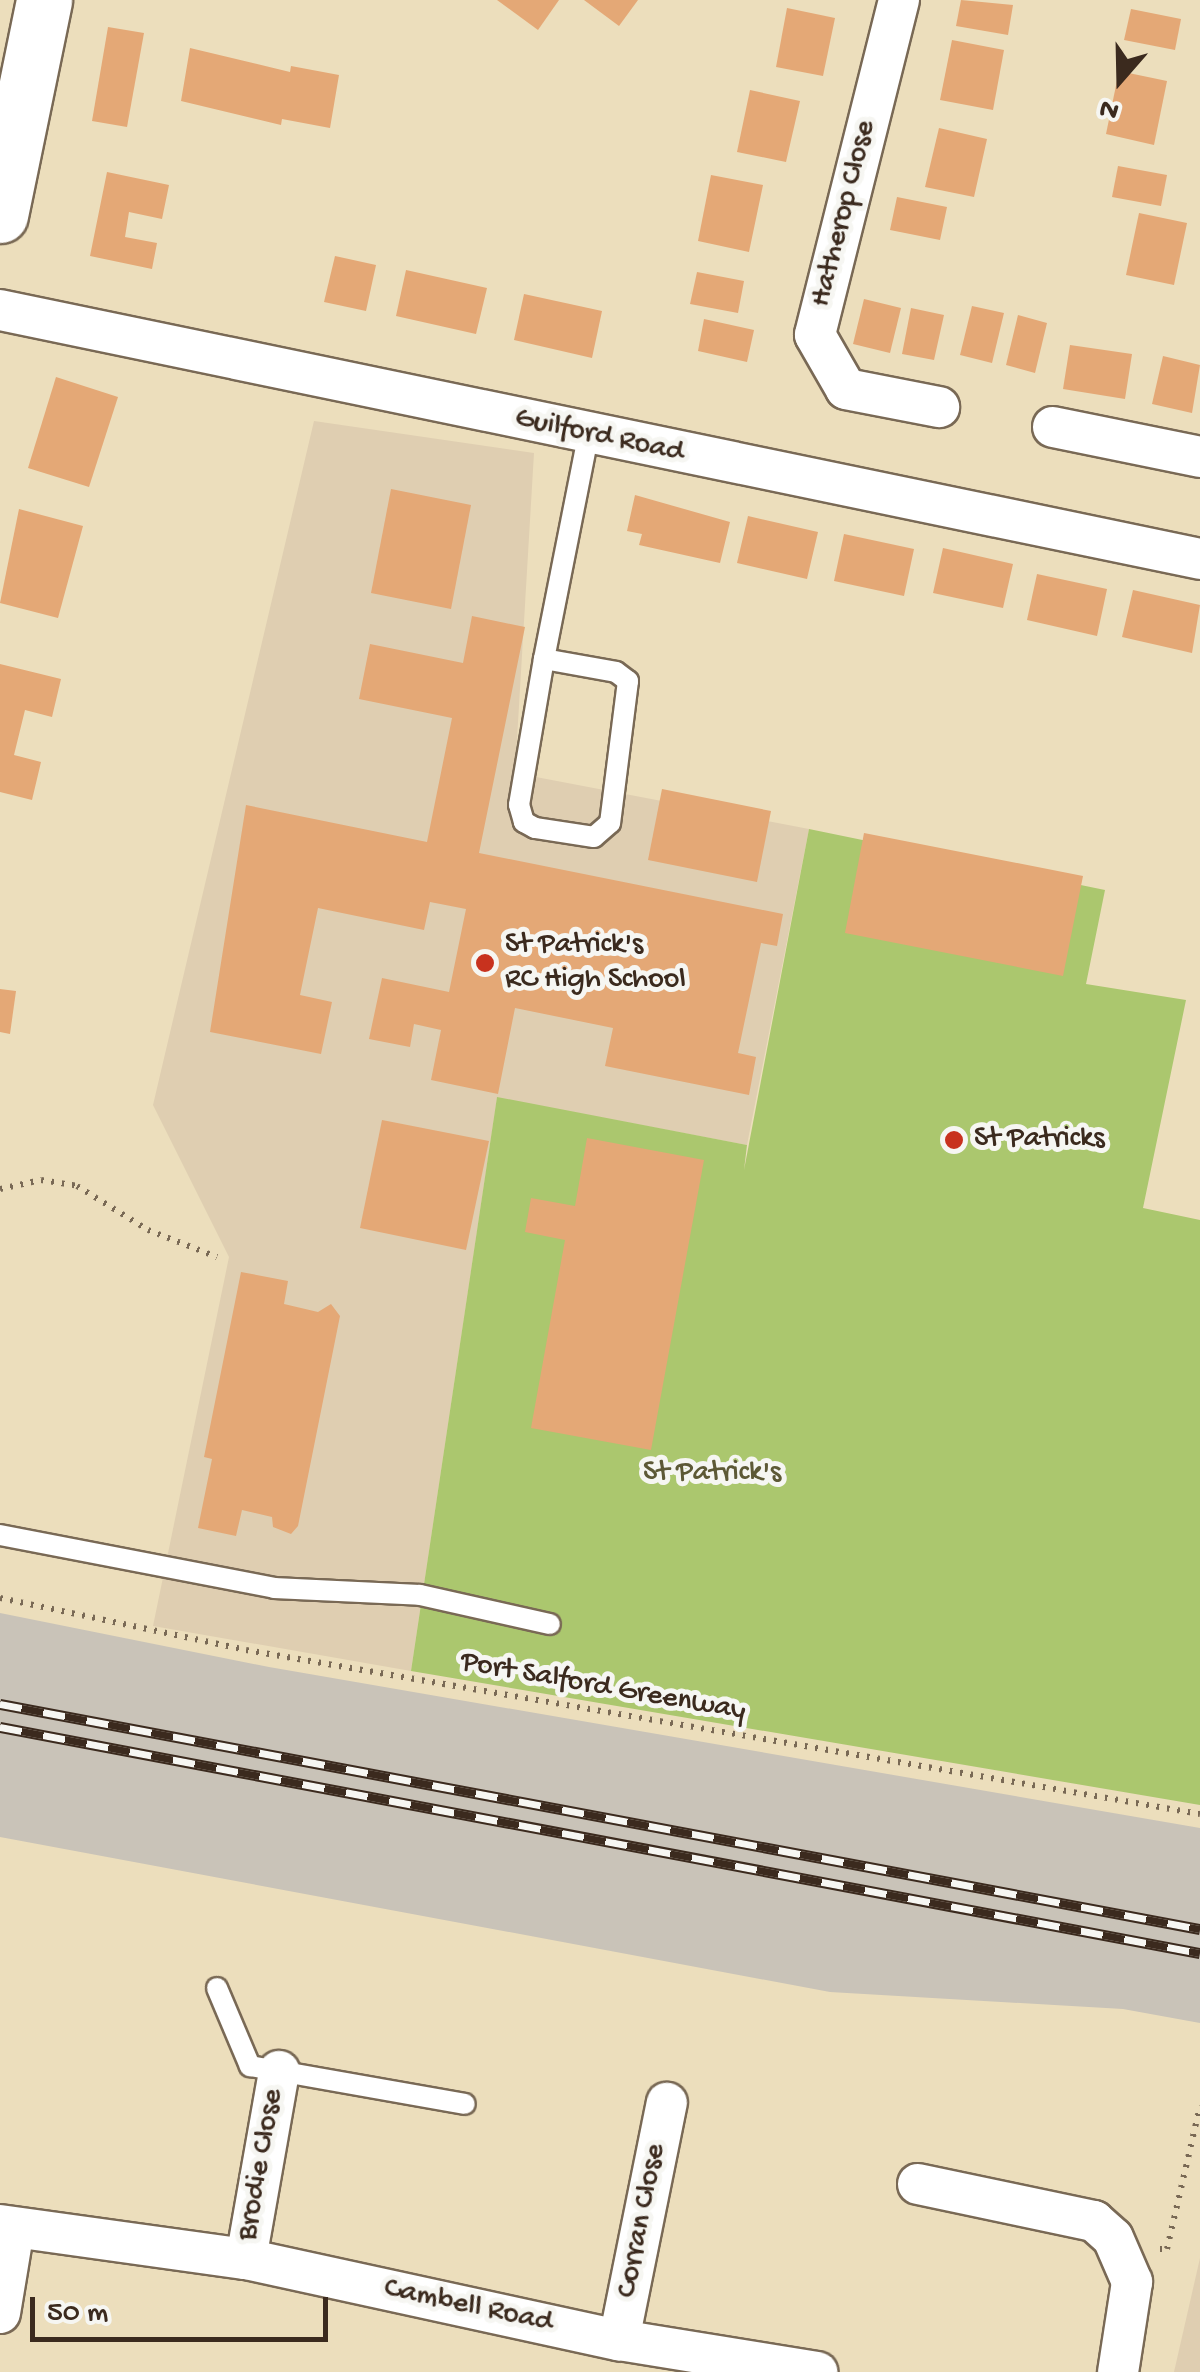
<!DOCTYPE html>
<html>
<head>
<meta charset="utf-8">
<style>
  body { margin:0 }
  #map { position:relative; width:1200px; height:2372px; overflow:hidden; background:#ecdebc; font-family:"Gochi Hand",sans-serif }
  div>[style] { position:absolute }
  .built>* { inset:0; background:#dfceb1 }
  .industrial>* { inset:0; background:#c9c3b8 }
  .green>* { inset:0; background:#abc76e }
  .building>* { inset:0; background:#e4a876 }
  .path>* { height:6px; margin-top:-3px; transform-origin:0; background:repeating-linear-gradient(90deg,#796955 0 2.5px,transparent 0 10.5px) }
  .roads { filter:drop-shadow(2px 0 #796955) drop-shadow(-2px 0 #796955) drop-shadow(0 2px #796955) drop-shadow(0 -2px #796955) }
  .lane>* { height:20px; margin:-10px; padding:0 10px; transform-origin:10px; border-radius:10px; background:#fff }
  .street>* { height:40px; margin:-20px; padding:0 20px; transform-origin:20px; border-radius:20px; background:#fff }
  .secondary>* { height:55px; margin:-27.5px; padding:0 27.5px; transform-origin:27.5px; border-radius:27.5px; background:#fff }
  .rail>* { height:11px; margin-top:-5.5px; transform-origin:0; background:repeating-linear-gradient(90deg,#f6f6f2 0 22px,#3b2a1e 0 44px); box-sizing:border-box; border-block:2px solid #3b2a1e }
  .dots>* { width:28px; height:28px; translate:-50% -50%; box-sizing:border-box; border:5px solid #f6f6f2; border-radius:50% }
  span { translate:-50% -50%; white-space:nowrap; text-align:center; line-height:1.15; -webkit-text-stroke:10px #f6f6f2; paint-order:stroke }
  .street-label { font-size:30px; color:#3b2a1e }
  .poi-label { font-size:30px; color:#3b2a1e }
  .left { translate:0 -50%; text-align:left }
  .park-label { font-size:30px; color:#5d5936 }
  .north { position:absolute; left:1070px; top:30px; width:100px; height:100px; -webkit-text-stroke:8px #f6f6f2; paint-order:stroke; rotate:200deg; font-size:28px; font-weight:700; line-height:40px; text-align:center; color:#3b2a1e }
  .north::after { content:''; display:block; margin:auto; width:35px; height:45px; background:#3b2a1e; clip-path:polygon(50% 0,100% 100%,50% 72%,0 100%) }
  .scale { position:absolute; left:30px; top:2297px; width:298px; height:45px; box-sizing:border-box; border:5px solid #3b2a1e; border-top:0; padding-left:12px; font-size:30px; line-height:35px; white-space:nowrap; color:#3b2a1e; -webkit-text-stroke:8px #f6f6f2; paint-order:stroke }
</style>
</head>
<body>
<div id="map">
  <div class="built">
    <i style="clip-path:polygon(314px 421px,534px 453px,515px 773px,809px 829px,747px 1145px,497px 1098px,411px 1671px,153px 1626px,229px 1257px,153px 1105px)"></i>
    <i style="clip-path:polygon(1200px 2258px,1200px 2372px,1174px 2372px)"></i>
  </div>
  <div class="industrial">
    <i style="clip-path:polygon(0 1613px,269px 1667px,1200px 1828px,1200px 2023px,1123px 2009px,830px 1992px,0 1837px)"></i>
  </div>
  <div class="green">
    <i style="clip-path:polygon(809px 829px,1105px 890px,1086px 984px,1186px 1000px,1143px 1208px,1200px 1220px,1200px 1805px,411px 1671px,497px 1097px,747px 1145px,744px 1170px)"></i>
  </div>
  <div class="building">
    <i style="clip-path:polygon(497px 0,559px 0,538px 30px)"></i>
    <i style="clip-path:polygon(584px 0,638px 0,619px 26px)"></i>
    <i style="clip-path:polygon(961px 0,1013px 5px,1008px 35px,956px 26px)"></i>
    <i style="clip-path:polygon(787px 8px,835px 18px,823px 76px,776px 67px)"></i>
    <i style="clip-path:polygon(1131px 9px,1181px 19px,1175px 50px,1124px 40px)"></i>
    <i style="clip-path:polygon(108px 27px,144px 33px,127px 127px,92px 121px)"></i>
    <i style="clip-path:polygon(952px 40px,1004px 50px,993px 110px,940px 100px)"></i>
    <i style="clip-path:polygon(190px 48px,290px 72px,291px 66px,339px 75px,330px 128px,282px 119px,281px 125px,181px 101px)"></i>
    <i style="clip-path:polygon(1119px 71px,1167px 81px,1154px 145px,1106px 134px)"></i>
    <i style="clip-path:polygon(750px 90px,800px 101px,786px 162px,737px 152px)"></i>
    <i style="clip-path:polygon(939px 128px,987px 139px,974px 197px,925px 187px)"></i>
    <i style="clip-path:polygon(1118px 166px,1167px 175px,1161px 206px,1112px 197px)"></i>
    <i style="clip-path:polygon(107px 172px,169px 185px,162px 219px,129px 212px,125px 237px,157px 243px,152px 269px,90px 256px)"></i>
    <i style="clip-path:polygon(711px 175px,763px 185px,749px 252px,698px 241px)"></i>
    <i style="clip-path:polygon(897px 197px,947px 207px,940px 240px,890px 230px)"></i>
    <i style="clip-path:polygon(1139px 213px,1187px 223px,1174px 285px,1126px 275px)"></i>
    <i style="clip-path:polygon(335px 256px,376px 265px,366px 311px,324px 302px)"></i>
    <i style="clip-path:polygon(406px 270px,487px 288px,476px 334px,396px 316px)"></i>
    <i style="clip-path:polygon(697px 272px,744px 281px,738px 313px,690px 304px)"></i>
    <i style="clip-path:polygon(524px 294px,602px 311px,592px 358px,514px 340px)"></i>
    <i style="clip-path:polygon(864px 299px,901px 308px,890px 353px,853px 344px)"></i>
    <i style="clip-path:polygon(972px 306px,1004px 313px,992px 363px,960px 355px)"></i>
    <i style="clip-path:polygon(911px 308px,944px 315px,934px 360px,902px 354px)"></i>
    <i style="clip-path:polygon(1018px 315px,1047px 323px,1035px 373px,1006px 365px)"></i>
    <i style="clip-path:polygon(704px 319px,754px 330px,747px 362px,698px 351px)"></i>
    <i style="clip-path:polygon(1070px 345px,1132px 354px,1125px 399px,1063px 389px)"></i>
    <i style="clip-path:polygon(1163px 356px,1200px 365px,1192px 413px,1152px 404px)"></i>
    <i style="clip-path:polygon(56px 377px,118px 397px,89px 487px,28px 468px)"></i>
    <i style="clip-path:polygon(391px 489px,471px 505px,451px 609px,371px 593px)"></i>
    <i style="clip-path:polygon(635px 495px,730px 522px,720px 563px,639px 545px,642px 534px,627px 531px)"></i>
    <i style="clip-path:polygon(19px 509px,83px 526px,58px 618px,0 603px)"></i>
    <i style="clip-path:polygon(748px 516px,818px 532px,807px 579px,737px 563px)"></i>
    <i style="clip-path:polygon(844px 534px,914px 549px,904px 596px,834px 581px)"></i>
    <i style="clip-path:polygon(943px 548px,1013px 564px,1003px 608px,933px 593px)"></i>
    <i style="clip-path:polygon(1037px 574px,1107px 589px,1097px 636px,1027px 620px)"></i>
    <i style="clip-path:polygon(1133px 590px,1200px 605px,1192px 653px,1122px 637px)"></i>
    <i style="clip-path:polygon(472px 616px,525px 627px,479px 853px,783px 914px,777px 946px,761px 943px,738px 1053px,756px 1057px,749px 1095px,605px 1066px,613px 1028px,515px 1008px,498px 1094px,431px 1080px,441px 1030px,414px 1024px,410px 1047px,369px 1039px,382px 978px,449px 992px,466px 909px,430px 902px,424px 930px,318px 908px,300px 995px,332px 1002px,321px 1054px,210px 1032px,246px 805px,427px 842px,452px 718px,359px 699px,370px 644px,463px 663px)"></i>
    <i style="clip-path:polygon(0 664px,61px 679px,52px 717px,25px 710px,14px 755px,41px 762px,32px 800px,0 792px)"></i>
    <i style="clip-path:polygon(662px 789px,771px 811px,757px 882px,648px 860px)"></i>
    <i style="clip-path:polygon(864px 833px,1083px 876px,1063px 976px,845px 933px)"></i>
    <i style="clip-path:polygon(0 989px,16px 991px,10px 1034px,0 1032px)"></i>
    <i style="clip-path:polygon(382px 1120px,489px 1141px,466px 1250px,360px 1228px)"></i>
    <i style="clip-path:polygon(587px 1138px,704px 1160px,651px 1450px,531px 1428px,565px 1240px,525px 1232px,531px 1198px,575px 1206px)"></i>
    <i style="clip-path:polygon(241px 1272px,288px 1281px,284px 1304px,318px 1312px,331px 1304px,340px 1316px,298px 1526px,291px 1534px,273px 1527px,272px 1517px,242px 1510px,236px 1536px,198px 1528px,212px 1459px,204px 1457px)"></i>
  </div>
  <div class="path">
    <i style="left:0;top:1189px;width:42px;rotate:-12.4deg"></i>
    <i style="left:41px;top:1180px;width:36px;rotate:9deg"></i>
    <i style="left:77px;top:1186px;width:84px;rotate:31.8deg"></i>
    <i style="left:148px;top:1230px;width:74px;rotate:21.4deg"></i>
    <i style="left:0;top:1598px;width:251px;rotate:11.9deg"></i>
    <i style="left:246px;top:1650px;width:968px;rotate:9.75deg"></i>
    <i style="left:1160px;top:2249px;width:7px"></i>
    <i style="left:1167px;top:2249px;width:147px;rotate:-77deg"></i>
  </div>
  <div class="roads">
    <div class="lane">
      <i style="left:544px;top:659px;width:73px;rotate:10.2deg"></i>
      <i style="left:616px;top:672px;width:15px;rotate:37deg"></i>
      <i style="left:628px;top:681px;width:143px;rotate:97.2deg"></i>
      <i style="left:610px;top:823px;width:21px;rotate:139deg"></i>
      <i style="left:594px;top:837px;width:60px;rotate:-171.3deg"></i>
      <i style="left:535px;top:828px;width:13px;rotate:-151deg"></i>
      <i style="left:524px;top:822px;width:18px;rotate:-106deg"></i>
      <i style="left:519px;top:805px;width:148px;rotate:-80.3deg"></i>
      <i style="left:544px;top:659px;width:227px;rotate:-78.8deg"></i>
      <i style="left:0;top:1535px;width:279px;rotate:10.9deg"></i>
      <i style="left:274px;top:1588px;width:146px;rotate:2.7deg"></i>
      <i style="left:420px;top:1595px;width:133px;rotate:12.6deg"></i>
      <i style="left:217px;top:1988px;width:85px;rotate:67.1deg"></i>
      <i style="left:250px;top:2066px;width:218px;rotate:10deg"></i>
    </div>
    <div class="street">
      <i style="left:899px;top:0;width:345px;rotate:104.1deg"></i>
      <i style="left:815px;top:335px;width:62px;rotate:60.1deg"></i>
      <i style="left:846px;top:389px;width:95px;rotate:11deg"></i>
      <i style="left:0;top:310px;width:1226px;rotate:11.72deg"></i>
      <i style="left:1053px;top:427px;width:150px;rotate:11.5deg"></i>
      <i style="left:918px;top:2184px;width:180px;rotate:11.9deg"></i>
      <i style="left:1094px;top:2221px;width:25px;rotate:42deg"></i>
      <i style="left:1113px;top:2238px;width:48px;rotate:66.6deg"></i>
      <i style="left:1132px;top:2282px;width:91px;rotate:98.8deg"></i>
      <i style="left:0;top:2225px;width:248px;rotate:7.9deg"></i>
      <i style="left:246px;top:2259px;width:382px;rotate:12.3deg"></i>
      <i style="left:619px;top:2340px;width:201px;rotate:9.2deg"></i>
      <i style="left:246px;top:2259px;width:191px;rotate:-80deg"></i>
      <i style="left:0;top:2313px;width:86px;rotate:-80.6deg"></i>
      <i style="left:619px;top:2340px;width:242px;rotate:-78.6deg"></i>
    </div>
    <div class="secondary">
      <i style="left:0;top:215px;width:219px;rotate:-78.4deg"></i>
    </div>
  </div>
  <div class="rail">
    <i style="left:0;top:1704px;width:1221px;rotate:10.62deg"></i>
    <i style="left:0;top:1727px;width:1221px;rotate:10.67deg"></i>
  </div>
  <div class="dots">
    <i style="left:485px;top:963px;background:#c8321e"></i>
    <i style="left:954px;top:1140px;background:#c8321e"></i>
  </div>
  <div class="street-label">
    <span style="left:845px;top:214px;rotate:-76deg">Hatherop Close</span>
    <span style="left:599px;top:437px;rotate:12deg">Guilford Road</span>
    <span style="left:603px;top:1688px;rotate:10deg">Port Salford Greenway</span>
    <span style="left:262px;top:2165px;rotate:-80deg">Brodie Close</span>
    <span style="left:643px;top:2221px;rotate:-79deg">Corran Close</span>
    <span style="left:468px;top:2307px;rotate:12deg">Cambell Road</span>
  </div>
  <div class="poi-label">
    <span class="left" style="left:505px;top:963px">St Patrick's<br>RC High School</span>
    <span class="left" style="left:974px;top:1140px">St Patricks</span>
  </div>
  <div class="park-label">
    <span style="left:712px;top:1474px">St Patrick's</span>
  </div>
  <div class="north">N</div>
  <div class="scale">50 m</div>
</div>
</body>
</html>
